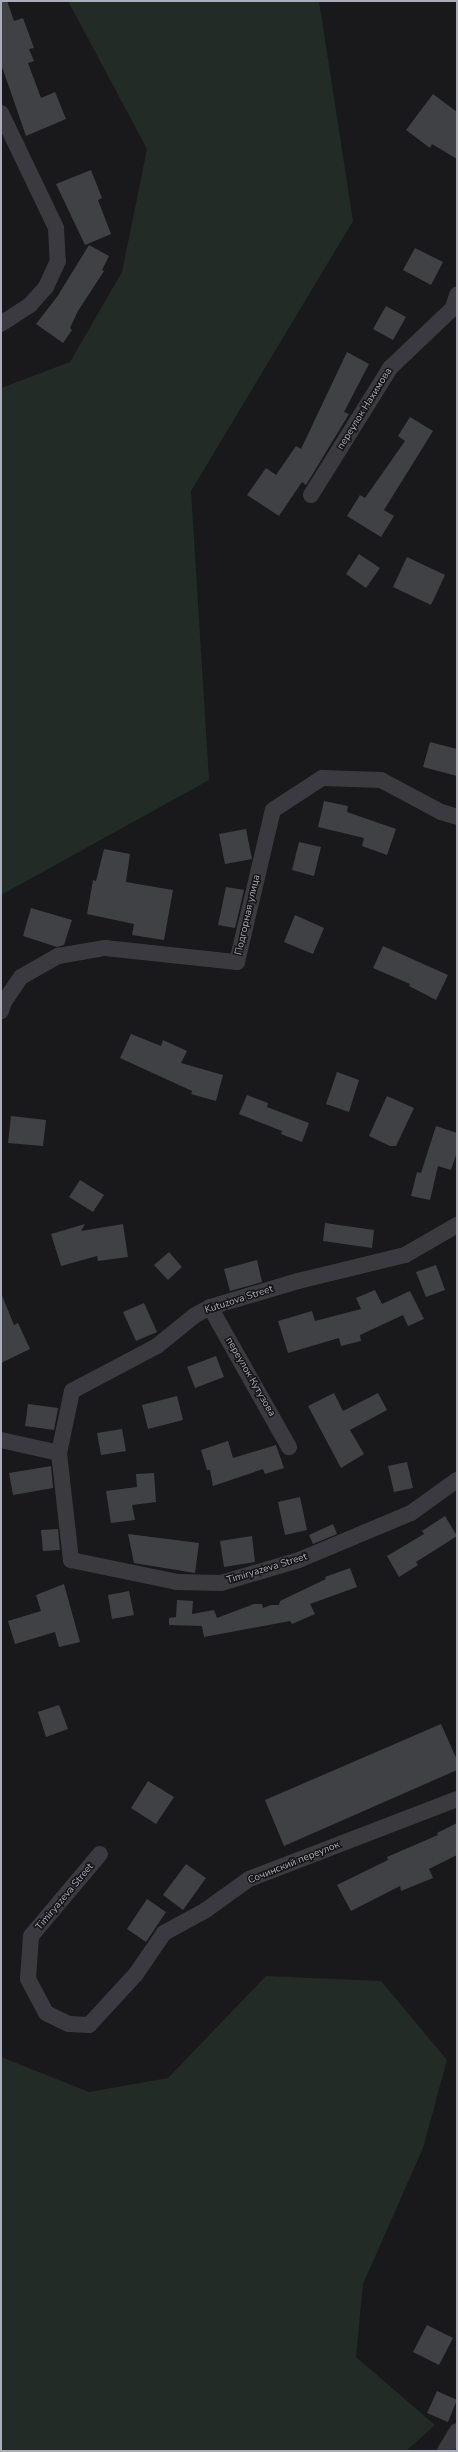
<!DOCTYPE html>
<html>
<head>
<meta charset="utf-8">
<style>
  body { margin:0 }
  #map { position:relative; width:458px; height:2452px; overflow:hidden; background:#19191b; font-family:"Nunito Sans",sans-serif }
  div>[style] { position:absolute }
  .green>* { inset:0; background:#222b25 }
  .building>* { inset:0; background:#404145 }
  .minor>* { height:16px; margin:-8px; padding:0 8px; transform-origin:8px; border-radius:8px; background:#3a3a40 }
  span { translate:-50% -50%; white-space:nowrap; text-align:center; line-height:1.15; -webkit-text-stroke:3px #141316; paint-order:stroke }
  .street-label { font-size:10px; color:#abaeba }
  .frame { position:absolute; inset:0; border:2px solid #abaeba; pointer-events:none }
</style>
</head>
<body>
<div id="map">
  <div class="green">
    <i style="clip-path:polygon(68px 1px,319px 1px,353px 221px,191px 491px,209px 780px,1px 895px,1px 388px,70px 362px,122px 272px,147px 149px)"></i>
    <i style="clip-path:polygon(266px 1976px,381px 1981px,447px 2060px,423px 2148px,363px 2284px,356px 2357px,435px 2425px,406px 2451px,1px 2451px,1px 2057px,89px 2092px,168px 2078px)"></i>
  </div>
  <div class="building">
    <i style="clip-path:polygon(1px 1px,7px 1px,14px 21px,23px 18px,34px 48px,29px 49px,34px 61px,28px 63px,41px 98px,55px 92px,66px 119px,26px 136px,1px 64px)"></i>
    <i style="clip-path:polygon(433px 94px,457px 112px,457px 159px,432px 144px,430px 148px,406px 130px)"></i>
    <i style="clip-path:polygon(91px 170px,102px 198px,98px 200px,111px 234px,85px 245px,56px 184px)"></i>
    <i style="clip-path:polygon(89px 245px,109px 256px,102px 270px,104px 271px,78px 311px,70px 328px,72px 330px,63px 343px,36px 324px,57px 297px)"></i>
    <i style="clip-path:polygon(415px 248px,443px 262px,431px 285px,403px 270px)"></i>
    <i style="clip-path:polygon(386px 306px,406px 317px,393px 340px,373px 329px)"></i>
    <i style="clip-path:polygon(347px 352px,369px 364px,344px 412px,349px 414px,306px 485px,302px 482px,279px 516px,247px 495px,266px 468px,276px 475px,296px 446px,301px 449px)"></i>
    <i style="clip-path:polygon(410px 417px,433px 431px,384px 510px,394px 516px,381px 537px,347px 516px,360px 495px,365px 498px,405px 441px,398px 436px)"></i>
    <i style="clip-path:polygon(359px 554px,380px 568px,366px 588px,346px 574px)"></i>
    <i style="clip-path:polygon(407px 557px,445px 575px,431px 605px,393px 587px)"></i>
    <i style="clip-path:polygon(430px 742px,457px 749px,457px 776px,423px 767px)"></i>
    <i style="clip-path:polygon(324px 801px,348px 806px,347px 812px,396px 829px,387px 855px,362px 846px,364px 838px,318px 827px)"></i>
    <i style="clip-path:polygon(246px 829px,252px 859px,225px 864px,219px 834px)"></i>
    <i style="clip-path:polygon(299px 842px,321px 847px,314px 876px,292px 870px)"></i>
    <i style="clip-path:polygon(104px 849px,130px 854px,126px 882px,173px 890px,164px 940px,132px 935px,134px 924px,87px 914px,93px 880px,96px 881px)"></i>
    <i style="clip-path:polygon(226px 887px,244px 890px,235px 928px,218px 925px)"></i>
    <i style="clip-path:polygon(31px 908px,72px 920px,64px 945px,57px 947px,23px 936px)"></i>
    <i style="clip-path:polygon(295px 915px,324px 928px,313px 954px,284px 942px)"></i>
    <i style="clip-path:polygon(383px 946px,448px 975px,436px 1000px,409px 986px,410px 984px,373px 968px)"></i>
    <i style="clip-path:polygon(131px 1034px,161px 1046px,163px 1040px,187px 1051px,181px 1063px,223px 1075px,216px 1101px,191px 1094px,192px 1091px,120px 1058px)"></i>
    <i style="clip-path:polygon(337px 1072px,359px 1080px,349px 1112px,326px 1104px)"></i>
    <i style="clip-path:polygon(247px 1095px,268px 1103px,267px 1107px,309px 1123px,302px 1142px,281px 1134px,282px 1131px,239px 1114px)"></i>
    <i style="clip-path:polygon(387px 1096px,414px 1108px,396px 1146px,390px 1146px,369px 1136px)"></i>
    <i style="clip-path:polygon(11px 1116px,46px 1120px,43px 1146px,8px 1143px)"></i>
    <i style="clip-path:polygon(436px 1126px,457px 1133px,457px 1152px,451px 1170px,438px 1166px,430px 1200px,411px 1196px,417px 1172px,421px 1173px)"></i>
    <i style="clip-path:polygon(80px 1180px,104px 1195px,93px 1212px,69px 1197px)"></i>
    <i style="clip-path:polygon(325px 1223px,374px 1230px,372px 1248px,323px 1241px)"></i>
    <i style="clip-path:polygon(85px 1224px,81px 1231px,123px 1224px,128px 1257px,98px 1261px,97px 1256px,61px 1266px,51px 1234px)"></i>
    <i style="clip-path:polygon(169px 1252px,182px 1267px,168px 1280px,154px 1265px)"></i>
    <i style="clip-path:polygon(257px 1260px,262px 1282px,230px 1291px,224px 1269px)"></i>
    <i style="clip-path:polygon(436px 1265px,445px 1290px,426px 1297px,416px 1272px)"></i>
    <i style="clip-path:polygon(375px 1290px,382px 1304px,410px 1291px,424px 1319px,408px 1326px,403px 1315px,360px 1335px,361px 1341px,341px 1346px,339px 1338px,288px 1353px,278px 1321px,312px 1311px,315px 1321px,361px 1309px,356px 1298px)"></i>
    <i style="clip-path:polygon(1px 1293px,14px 1325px,18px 1323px,30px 1349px,1px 1363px)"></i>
    <i style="clip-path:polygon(144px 1303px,157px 1332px,136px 1341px,123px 1312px)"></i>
    <i style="clip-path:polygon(216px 1356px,224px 1377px,195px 1388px,187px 1367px)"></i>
    <i style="clip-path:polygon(334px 1393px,343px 1411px,378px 1393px,387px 1410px,350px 1430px,364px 1454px,341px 1468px,308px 1406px)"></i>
    <i style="clip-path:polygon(177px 1396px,183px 1420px,148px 1429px,142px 1405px)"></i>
    <i style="clip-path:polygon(28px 1404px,58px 1408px,54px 1430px,25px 1426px)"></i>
    <i style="clip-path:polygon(122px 1429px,126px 1451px,101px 1455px,97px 1433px)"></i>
    <i style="clip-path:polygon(228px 1441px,233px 1458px,276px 1445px,284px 1468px,265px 1474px,263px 1469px,213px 1486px,210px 1470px,207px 1470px,201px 1450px)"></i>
    <i style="clip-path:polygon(407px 1462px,413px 1488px,394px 1492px,388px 1466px)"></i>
    <i style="clip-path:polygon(51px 1466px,53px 1488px,13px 1495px,9px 1473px)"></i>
    <i style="clip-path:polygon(154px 1473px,156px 1502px,132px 1505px,135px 1520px,111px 1523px,106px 1491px,137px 1487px,136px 1474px)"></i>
    <i style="clip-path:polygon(300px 1497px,307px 1530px,285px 1535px,278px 1502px)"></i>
    <i style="clip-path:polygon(445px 1516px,457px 1536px,416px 1562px,418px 1565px,399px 1577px,387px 1556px,424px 1534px,422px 1531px)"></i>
    <i style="clip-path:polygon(333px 1524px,337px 1534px,313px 1544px,309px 1535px)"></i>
    <i style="clip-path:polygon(58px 1529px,60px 1550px,43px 1551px,41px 1530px)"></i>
    <i style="clip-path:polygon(128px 1534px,199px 1543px,195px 1573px,134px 1563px)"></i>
    <i style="clip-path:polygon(252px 1536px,255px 1562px,224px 1567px,220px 1541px)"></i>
    <i style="clip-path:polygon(350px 1568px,357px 1587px,310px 1604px,315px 1614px,292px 1624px,290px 1621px,204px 1637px,202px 1626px,169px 1625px,169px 1618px,176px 1617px,177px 1600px,193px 1601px,192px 1614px,214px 1610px,217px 1618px,254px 1604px,262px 1604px,263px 1608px,271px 1605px,279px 1605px,280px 1601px,326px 1579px,325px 1577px)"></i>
    <i style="clip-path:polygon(64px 1584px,80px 1642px,59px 1647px,55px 1632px,15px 1644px,8px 1621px,41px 1611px,36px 1595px)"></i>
    <i style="clip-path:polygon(129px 1591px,134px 1615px,112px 1619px,108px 1595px)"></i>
    <i style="clip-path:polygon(59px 1705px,68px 1729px,46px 1737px,38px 1712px)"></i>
    <i style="clip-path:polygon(441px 1724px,457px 1760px,457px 1770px,284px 1846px,265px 1800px)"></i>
    <i style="clip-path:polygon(148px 1781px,174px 1797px,156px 1824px,131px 1808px)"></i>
    <i style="clip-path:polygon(457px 1823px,457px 1855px,429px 1869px,433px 1878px,401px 1891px,400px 1886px,351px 1911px,337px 1885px,388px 1860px,387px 1857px,438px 1835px,437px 1833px)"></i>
    <i style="clip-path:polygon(186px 1864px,206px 1878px,183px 1910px,163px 1895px)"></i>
    <i style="clip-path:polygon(147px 1899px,166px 1912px,146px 1942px,127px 1929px)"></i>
    <i style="clip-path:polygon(427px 2325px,453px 2338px,439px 2365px,413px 2352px)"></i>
    <i style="clip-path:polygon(437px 2391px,457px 2400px,448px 2422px,427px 2413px)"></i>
  </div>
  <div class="minor">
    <i style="left:1px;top:113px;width:127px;rotate:64.4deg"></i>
    <i style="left:56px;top:228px;width:33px;rotate:87deg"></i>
    <i style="left:58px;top:261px;width:29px;rotate:115deg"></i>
    <i style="left:46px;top:287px;width:24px;rotate:132deg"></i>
    <i style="left:30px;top:305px;width:35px;rotate:147deg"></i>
    <i style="left:311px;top:495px;width:150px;rotate:-58.1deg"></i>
    <i style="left:390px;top:368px;width:87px;rotate:-43.6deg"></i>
    <i style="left:453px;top:308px;width:14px;rotate:-73deg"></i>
    <i style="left:1px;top:1011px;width:9px;rotate:-72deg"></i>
    <i style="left:4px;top:1002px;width:30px;rotate:-56deg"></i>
    <i style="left:21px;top:977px;width:43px;rotate:-29.6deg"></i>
    <i style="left:58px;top:956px;width:48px;rotate:-9.7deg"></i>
    <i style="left:105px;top:948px;width:133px;rotate:6.1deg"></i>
    <i style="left:237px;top:962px;width:156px;rotate:-76.7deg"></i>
    <i style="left:273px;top:810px;width:59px;rotate:-33.1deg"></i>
    <i style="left:322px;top:778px;width:59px;rotate:1.9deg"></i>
    <i style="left:381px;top:780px;width:68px;rotate:28.1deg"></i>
    <i style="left:441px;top:812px;width:17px;rotate:17deg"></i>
    <i style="left:457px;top:1225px;width:60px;rotate:150deg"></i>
    <i style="left:405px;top:1255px;width:110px;rotate:166.3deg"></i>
    <i style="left:298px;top:1281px;width:92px;rotate:163.5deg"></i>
    <i style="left:210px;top:1307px;width:18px;rotate:151deg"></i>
    <i style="left:194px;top:1316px;width:48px;rotate:141deg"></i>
    <i style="left:157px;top:1346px;width:96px;rotate:152.1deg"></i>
    <i style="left:72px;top:1391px;width:63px;rotate:101.8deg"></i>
    <i style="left:59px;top:1453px;width:108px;rotate:83.6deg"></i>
    <i style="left:71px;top:1560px;width:108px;rotate:11.7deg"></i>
    <i style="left:177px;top:1582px;width:44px;rotate:1.3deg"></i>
    <i style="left:221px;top:1583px;width:81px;rotate:-16.4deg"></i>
    <i style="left:299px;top:1560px;width:121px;rotate:-22.8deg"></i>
    <i style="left:411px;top:1513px;width:57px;rotate:-35.7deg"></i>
    <i style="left:210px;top:1307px;width:161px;rotate:60.6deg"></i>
    <i style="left:1px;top:1440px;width:59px;rotate:12.6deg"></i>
    <i style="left:100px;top:1854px;width:107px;rotate:130.1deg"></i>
    <i style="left:31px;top:1936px;width:43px;rotate:94deg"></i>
    <i style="left:28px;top:1979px;width:38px;rotate:62deg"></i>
    <i style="left:46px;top:2013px;width:25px;rotate:26deg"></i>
    <i style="left:69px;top:2024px;width:20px;rotate:3deg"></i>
    <i style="left:89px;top:2025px;width:69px;rotate:-47.3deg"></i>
    <i style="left:136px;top:1974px;width:50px;rotate:-55.7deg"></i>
    <i style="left:164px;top:1933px;width:48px;rotate:-28.7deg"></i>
    <i style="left:206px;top:1910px;width:53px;rotate:-35.8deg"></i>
    <i style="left:249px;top:1879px;width:223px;rotate:-21deg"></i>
    <i style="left:445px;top:2451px;width:23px;rotate:-59deg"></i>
  </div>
  <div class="street-label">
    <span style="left:365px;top:409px;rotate:-58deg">переулок Нахимова</span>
    <span style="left:248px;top:915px;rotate:-77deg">Подгорная улица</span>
    <span style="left:239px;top:1300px;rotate:-18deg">Kutuzova Street</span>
    <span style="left:250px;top:1377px;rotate:60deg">переулок Кутузова</span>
    <span style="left:267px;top:1569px;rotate:-17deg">Timiryazeva Street</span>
    <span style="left:294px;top:1863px;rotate:-22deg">Сочинский переулок</span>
    <span style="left:65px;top:1897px;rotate:-50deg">Timiryazeva Street</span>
  </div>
  <div class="frame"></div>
</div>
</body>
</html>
